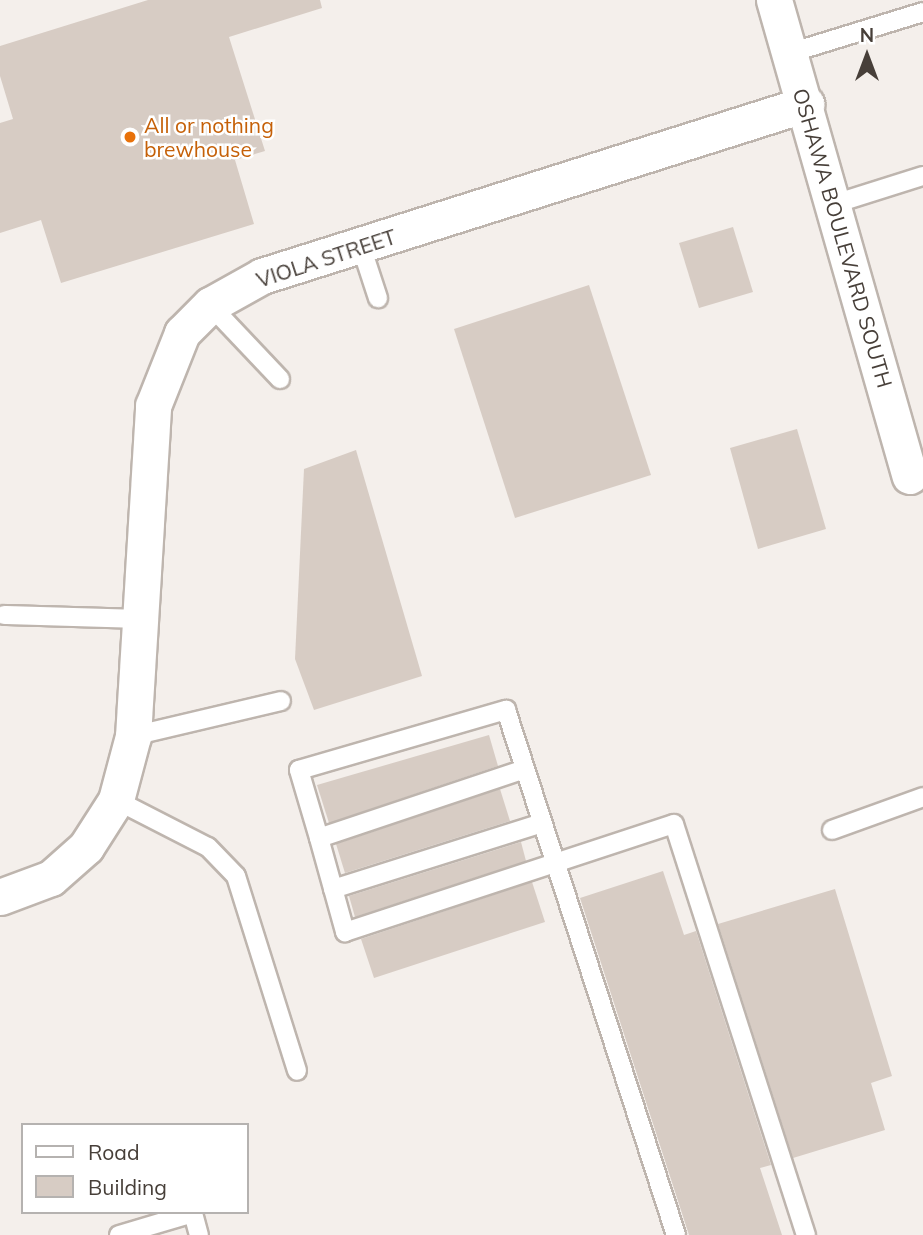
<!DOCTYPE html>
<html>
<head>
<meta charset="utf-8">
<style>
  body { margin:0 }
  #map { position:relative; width:923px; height:1235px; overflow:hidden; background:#f4efeb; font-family:Mulish,sans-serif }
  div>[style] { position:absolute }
  .building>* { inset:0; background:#d7ccc4 }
  .roads { filter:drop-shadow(2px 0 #beb5ae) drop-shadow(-2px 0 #beb5ae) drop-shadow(0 2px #beb5ae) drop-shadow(0 -2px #beb5ae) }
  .lane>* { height:18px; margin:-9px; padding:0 9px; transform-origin:9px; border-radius:9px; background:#fff }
  .street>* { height:35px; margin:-17.5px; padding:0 17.5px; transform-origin:17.5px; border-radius:17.5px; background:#fff }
  .dots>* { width:19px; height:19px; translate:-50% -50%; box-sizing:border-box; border:4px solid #fff; border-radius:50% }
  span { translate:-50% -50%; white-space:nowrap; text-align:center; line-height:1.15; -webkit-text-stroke:5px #fff; paint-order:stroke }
  .food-label { font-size:21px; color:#c56008 }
  .left { translate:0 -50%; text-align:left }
  .street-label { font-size:21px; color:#473f39 }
  .legend { position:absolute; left:21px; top:1123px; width:228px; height:91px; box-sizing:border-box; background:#fff; border:2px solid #b5b2b0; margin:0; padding:9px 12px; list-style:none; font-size:21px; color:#473f39 }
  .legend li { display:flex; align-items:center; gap:14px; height:35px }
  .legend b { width:35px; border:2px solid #b5b2b0 }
  .north { position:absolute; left:832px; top:21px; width:70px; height:70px; -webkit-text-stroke:5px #fff; paint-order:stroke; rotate:0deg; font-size:19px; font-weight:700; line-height:28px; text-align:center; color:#473f39 }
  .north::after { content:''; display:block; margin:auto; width:24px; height:32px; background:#473f39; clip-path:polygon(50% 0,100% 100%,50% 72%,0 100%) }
</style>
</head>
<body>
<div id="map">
  <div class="building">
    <i style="clip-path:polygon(148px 0,320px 0,322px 8px,229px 37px,265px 151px,235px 160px,254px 224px,61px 283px,41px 220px,0 233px,0 123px,13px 119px,0 76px,0 46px)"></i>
    <i style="clip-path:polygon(733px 227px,753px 292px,699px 308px,679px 243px)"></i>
    <i style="clip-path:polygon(589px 285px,651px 475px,515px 518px,454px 329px)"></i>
    <i style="clip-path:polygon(797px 429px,826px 529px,758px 549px,730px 448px)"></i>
    <i style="clip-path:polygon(356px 450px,422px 676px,314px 710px,295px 659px,304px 469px)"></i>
    <i style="clip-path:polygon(489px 735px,498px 766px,329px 823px,317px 785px)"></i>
    <i style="clip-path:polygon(500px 789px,510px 821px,345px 873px,336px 844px)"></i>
    <i style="clip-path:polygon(521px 842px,526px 861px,355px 917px,349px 896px)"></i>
    <i style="clip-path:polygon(663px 871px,684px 935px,696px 931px,771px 1165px,760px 1168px,782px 1235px,689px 1235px,580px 898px)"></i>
    <i style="clip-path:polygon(532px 882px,545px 922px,374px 978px,361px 939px)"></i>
    <i style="clip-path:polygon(835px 889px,892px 1076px,871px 1083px,885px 1130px,793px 1158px,718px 924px)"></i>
  </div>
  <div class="roads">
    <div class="lane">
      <i style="left:790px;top:53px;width:139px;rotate:-17.1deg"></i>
      <i style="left:834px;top:204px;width:93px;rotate:-17.5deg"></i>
      <i style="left:361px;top:246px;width:55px;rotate:71.9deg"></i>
      <i style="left:210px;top:305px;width:102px;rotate:46.6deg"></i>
      <i style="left:4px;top:615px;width:136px;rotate:1.7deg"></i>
      <i style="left:133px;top:736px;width:152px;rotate:-13.3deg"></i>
      <i style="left:525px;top:769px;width:217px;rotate:161.5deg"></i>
      <i style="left:319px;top:838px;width:71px;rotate:-106.4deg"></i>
      <i style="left:299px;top:770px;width:216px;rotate:-16.2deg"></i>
      <i style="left:506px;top:710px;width:552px;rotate:72.06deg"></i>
      <i style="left:116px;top:800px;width:103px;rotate:27.1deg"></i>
      <i style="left:208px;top:847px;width:40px;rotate:46deg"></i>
      <i style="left:236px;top:876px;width:204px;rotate:72.6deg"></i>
      <i style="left:832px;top:830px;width:97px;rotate:-19.9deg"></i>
      <i style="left:319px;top:838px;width:98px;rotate:74.5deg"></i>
      <i style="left:345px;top:932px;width:346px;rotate:-18.2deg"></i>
      <i style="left:674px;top:824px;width:432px;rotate:72.2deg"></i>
      <i style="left:333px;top:889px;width:219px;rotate:-17.5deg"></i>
      <i style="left:119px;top:1235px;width:77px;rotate:-16.6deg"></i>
      <i style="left:193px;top:1213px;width:23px;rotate:75deg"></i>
    </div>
    <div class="street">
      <i style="left:774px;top:0;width:495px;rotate:74.1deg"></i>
      <i style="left:0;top:897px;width:54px;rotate:-20.4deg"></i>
      <i style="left:51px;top:878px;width:47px;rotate:-41.5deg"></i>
      <i style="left:86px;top:847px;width:56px;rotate:-57.4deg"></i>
      <i style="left:116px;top:800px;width:66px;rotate:-75.1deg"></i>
      <i style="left:133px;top:736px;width:331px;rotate:-86.5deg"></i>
      <i style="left:153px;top:406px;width:79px;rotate:-68.3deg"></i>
      <i style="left:182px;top:333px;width:40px;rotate:-45deg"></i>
      <i style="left:210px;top:305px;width:60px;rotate:-29.1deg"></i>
      <i style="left:262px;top:276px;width:571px;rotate:-17.55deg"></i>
    </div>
  </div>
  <div class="dots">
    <i style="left:130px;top:137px;background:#e8710a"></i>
  </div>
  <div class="food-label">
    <span class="left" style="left:144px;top:137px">All or nothing<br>brewhouse</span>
  </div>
  <div class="street-label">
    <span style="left:843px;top:238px;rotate:74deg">OSHAWA BOULEVARD SOUTH</span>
    <span style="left:326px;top:258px;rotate:-18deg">VIOLA STREET</span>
  </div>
  <ul class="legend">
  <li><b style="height:9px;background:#fff"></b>Road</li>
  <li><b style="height:19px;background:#d7ccc4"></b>Building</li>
  </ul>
  <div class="north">N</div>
</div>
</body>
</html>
